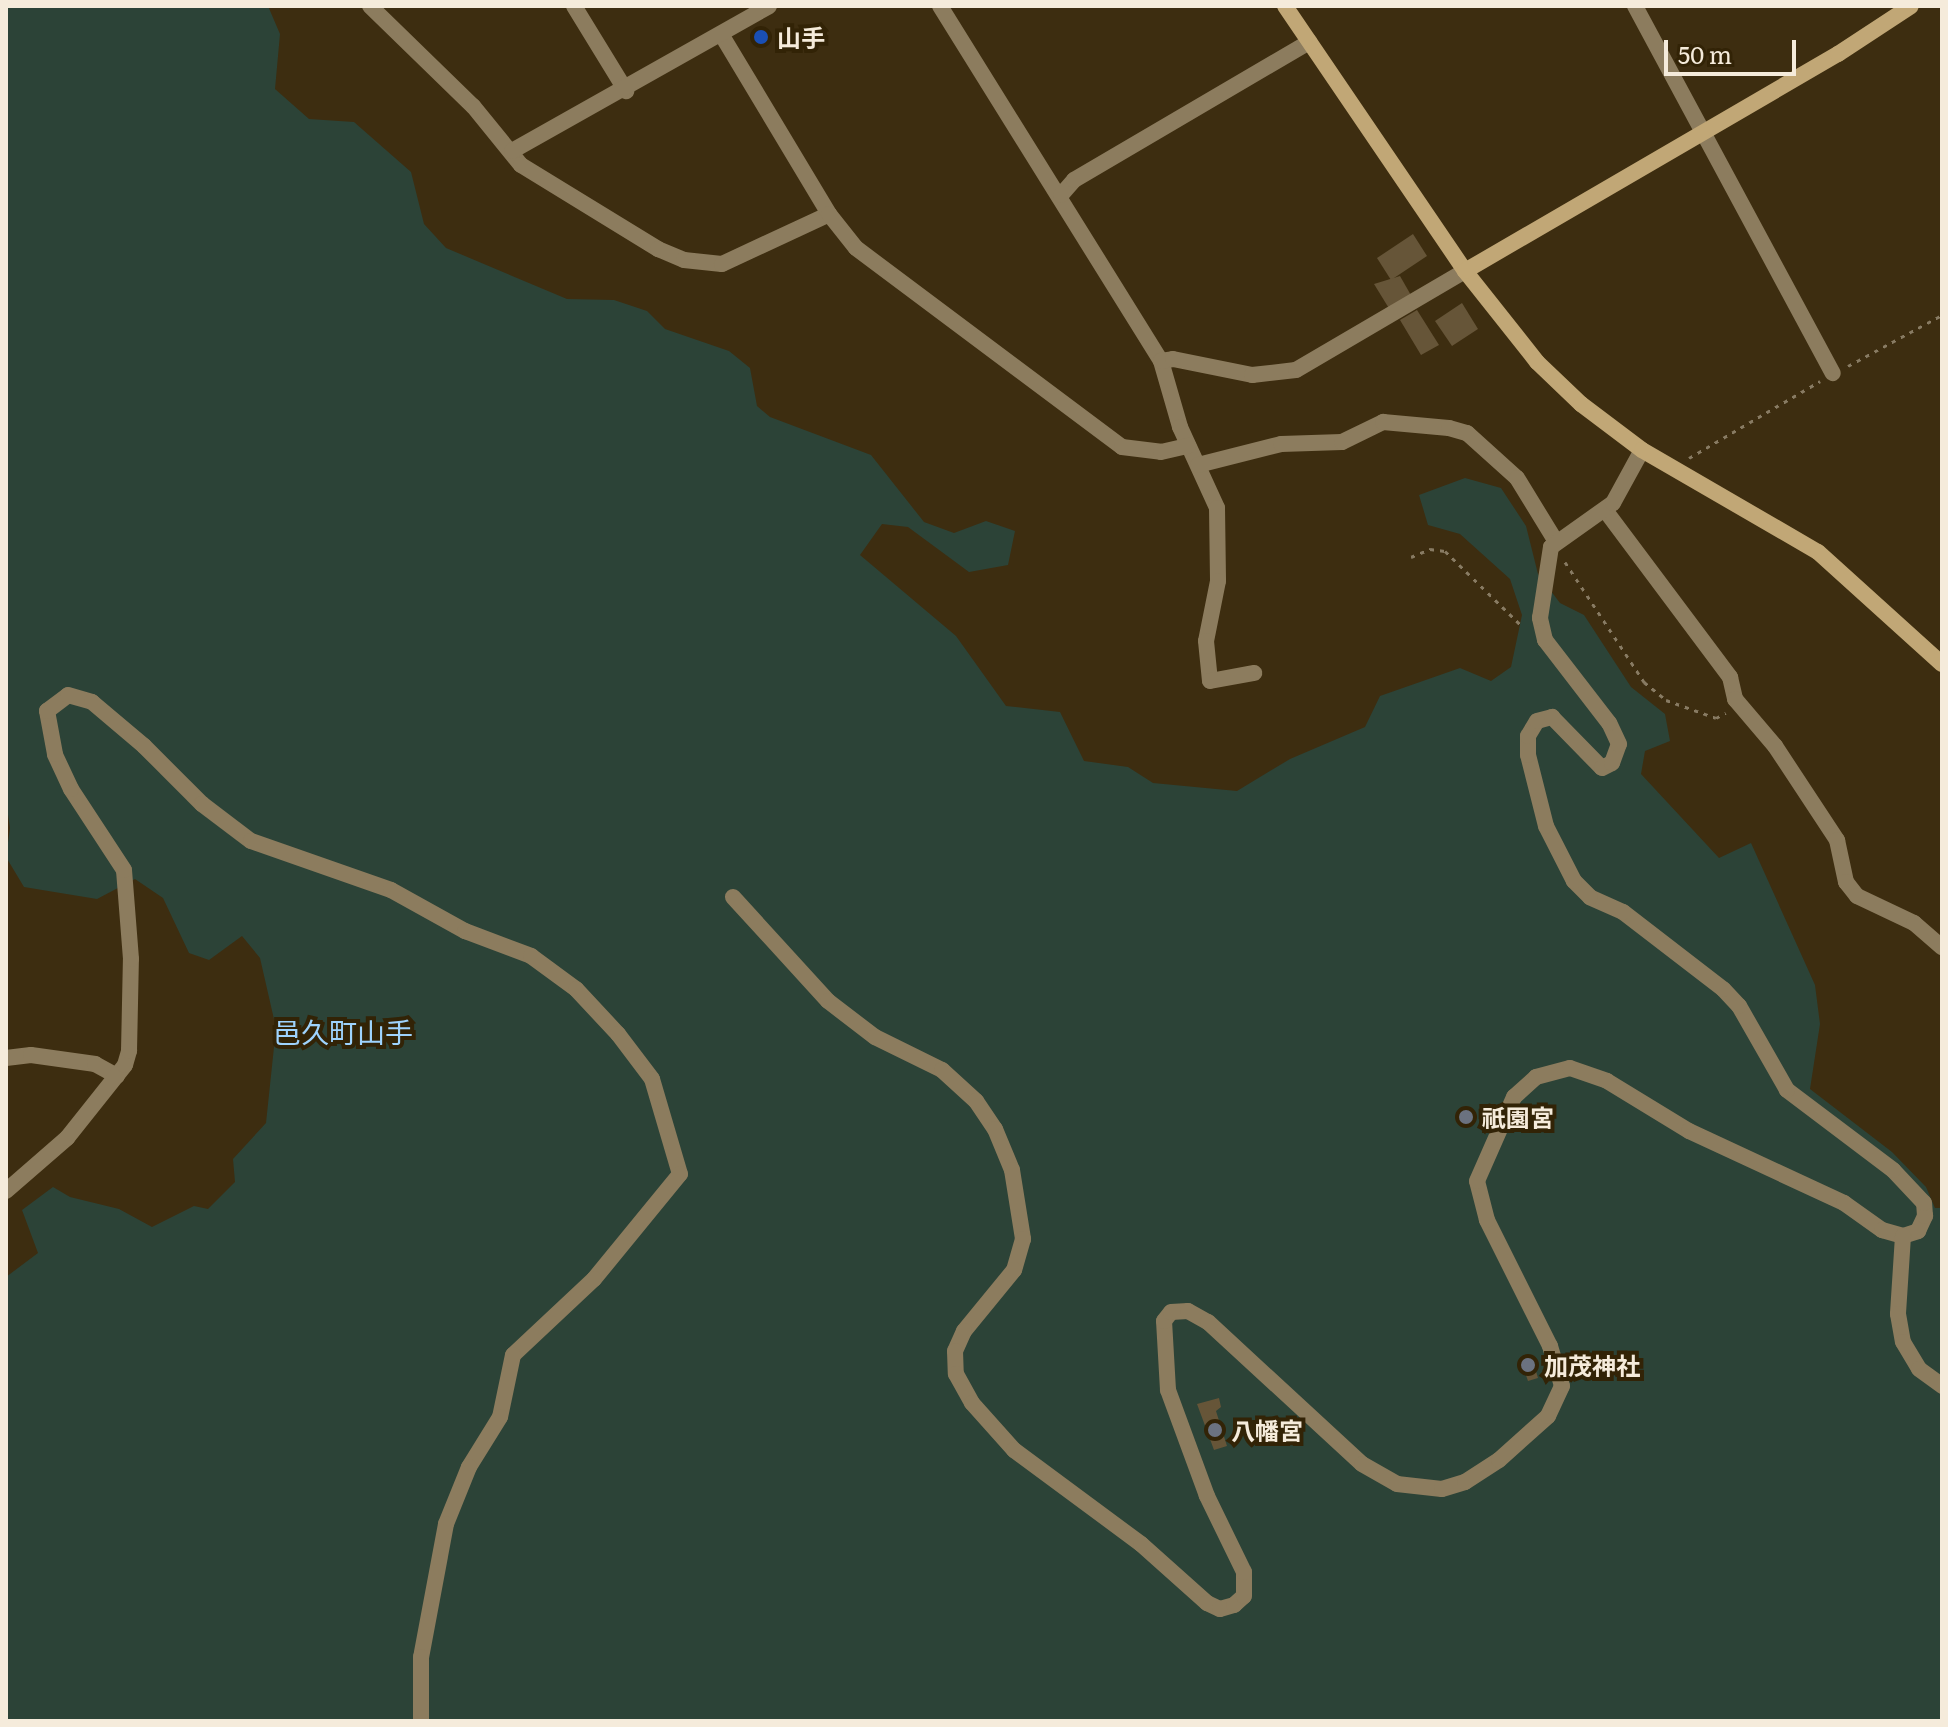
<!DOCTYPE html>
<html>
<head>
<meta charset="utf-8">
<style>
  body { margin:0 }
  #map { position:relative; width:1948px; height:1727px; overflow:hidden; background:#3d2d10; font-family:Literata,"Noto Sans JP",serif }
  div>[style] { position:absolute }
  .green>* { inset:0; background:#2c4337 }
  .building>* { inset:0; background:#665538 }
  .path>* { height:3px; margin-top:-1.5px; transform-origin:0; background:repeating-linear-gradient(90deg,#887b63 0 4px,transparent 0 10px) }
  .street>* { height:16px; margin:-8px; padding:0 8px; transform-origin:8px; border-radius:8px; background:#8c7c5e }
  .secondary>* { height:16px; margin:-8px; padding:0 8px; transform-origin:8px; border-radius:8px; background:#c1a776 }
  .dots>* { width:22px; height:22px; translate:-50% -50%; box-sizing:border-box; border:4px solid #322306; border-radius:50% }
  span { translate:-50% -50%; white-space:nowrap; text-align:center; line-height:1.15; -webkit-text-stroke:8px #322306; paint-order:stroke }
  .poi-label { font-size:24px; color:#f5ebdb; font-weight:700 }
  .left { translate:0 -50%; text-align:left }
  .quarter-label { font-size:28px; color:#9ed3fd }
  .frame { position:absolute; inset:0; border:8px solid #f5ebdb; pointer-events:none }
  .scale { position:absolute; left:1664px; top:40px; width:132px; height:36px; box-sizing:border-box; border:4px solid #f5ebdb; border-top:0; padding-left:10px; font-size:24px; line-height:28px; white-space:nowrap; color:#f5ebdb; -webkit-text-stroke:6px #322306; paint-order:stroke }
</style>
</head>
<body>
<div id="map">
  <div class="green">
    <i style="clip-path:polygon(6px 6px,268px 6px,280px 34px,275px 89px,309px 119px,354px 122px,411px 172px,424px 224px,446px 248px,567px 299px,614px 300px,647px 311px,665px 329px,729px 351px,750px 368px,757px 406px,770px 417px,871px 455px,924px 522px,954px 533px,986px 521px,1015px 531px,1008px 565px,969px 572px,908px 527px,882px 524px,860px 555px,956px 636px,1006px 706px,1060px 712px,1084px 761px,1128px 767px,1153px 783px,1237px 791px,1290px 759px,1365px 727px,1380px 696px,1460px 668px,1491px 681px,1511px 667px,1522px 615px,1510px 579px,1460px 534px,1428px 525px,1419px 495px,1465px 478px,1501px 488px,1526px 526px,1538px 574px,1560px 603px,1584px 615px,1631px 687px,1665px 714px,1670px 741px,1645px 751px,1641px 774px,1719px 858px,1751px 843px,1815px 985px,1820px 1024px,1810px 1089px,1892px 1152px,1926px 1187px,1935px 1208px,1942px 1208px,1942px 1721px,6px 1721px,6px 1277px,38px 1253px,22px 1210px,53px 1187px,70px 1197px,119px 1209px,152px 1227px,194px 1206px,208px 1209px,235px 1182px,233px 1159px,266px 1123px,276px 1028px,260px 958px,242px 936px,209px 960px,189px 953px,163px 898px,135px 879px,97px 899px,24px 887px,6px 857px,10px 828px,6px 801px)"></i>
  </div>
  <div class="building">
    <i style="clip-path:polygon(1413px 234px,1427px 256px,1391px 280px,1377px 258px)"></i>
    <i style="clip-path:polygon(1400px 276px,1412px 297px,1390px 310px,1374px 284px)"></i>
    <i style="clip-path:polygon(1462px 303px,1478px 329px,1452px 346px,1435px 321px)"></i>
    <i style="clip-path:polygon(1417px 310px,1439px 345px,1421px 355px,1400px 320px)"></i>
    <i style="clip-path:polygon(1532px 1358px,1538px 1378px,1528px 1381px,1521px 1361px)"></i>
    <i style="clip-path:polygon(1219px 1398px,1221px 1407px,1216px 1411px,1227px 1446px,1214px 1450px,1197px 1404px)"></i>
  </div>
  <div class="path">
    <i style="left:1848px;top:366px;width:107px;rotate:-28.5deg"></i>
    <i style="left:1689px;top:458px;width:152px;rotate:-30.4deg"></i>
    <i style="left:1411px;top:557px;width:21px;rotate:-23deg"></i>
    <i style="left:1430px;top:549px;width:15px;rotate:8deg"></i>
    <i style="left:1445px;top:551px;width:109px;rotate:44.3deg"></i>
    <i style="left:1565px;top:562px;width:144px;rotate:56.6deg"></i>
    <i style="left:1644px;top:682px;width:28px;rotate:39deg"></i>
    <i style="left:1666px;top:700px;width:53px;rotate:19.8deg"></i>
    <i style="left:1716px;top:718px;width:11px;rotate:-27deg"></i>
  </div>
  <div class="street">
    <i style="left:370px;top:6px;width:144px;rotate:44.2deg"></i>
    <i style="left:473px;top:106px;width:76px;rotate:50.9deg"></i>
    <i style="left:521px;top:165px;width:161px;rotate:31.5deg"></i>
    <i style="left:658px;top:249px;width:28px;rotate:23deg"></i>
    <i style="left:684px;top:260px;width:38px;rotate:6deg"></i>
    <i style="left:722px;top:264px;width:118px;rotate:-25deg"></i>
    <i style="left:574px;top:6px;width:100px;rotate:58.5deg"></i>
    <i style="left:940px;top:6px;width:418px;rotate:58.1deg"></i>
    <i style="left:1161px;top:361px;width:69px;rotate:73.9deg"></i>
    <i style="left:1180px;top:427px;width:89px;rotate:65.4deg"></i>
    <i style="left:1217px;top:508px;width:73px;rotate:89.2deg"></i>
    <i style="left:1218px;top:581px;width:61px;rotate:101.3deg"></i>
    <i style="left:1206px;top:641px;width:40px;rotate:84.3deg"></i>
    <i style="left:1210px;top:681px;width:45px;rotate:-10.3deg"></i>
    <i style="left:1635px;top:6px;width:417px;rotate:61.7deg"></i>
    <i style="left:721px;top:34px;width:210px;rotate:59deg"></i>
    <i style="left:829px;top:214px;width:43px;rotate:51.5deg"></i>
    <i style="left:856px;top:248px;width:332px;rotate:36.8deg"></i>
    <i style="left:1122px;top:447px;width:39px;rotate:7deg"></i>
    <i style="left:1161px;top:452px;width:28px;rotate:-13deg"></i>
    <i style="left:512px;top:151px;width:295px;rotate:-29.4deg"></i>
    <i style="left:1061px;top:195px;width:20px;rotate:-49deg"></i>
    <i style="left:1074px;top:180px;width:273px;rotate:-30.4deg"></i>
    <i style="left:1161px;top:361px;width:12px;rotate:-9deg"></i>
    <i style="left:1173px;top:359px;width:81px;rotate:11.4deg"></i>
    <i style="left:1252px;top:375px;width:44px;rotate:-6.5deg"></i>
    <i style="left:1296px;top:370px;width:196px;rotate:-30.4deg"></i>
    <i style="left:1198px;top:465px;width:86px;rotate:-14.2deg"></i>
    <i style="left:1281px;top:444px;width:61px;rotate:-1.9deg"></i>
    <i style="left:1342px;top:442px;width:46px;rotate:-26deg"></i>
    <i style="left:1383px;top:422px;width:66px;rotate:5.2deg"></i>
    <i style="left:1449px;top:428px;width:19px;rotate:16deg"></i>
    <i style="left:1467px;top:433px;width:67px;rotate:42deg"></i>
    <i style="left:1517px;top:478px;width:73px;rotate:58.5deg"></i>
    <i style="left:1605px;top:510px;width:209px;rotate:53.2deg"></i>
    <i style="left:1730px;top:677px;width:23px;rotate:77deg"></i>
    <i style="left:1735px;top:699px;width:62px;rotate:49.6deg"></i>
    <i style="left:1775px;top:746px;width:113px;rotate:56.6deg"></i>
    <i style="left:1837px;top:840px;width:43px;rotate:77.9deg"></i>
    <i style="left:1846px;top:882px;width:18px;rotate:52deg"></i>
    <i style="left:1857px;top:896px;width:63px;rotate:25.3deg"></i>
    <i style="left:1914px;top:923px;width:37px;rotate:41deg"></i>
    <i style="left:733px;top:897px;width:141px;rotate:47.6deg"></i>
    <i style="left:828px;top:1001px;width:59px;rotate:37.5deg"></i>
    <i style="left:875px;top:1037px;width:75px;rotate:26.2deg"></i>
    <i style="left:942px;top:1070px;width:46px;rotate:42.4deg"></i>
    <i style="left:976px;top:1101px;width:34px;rotate:56deg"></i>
    <i style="left:995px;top:1129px;width:44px;rotate:67.5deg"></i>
    <i style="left:1012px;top:1170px;width:70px;rotate:80.9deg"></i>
    <i style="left:1023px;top:1239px;width:32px;rotate:106deg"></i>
    <i style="left:1014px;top:1270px;width:79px;rotate:129.3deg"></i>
    <i style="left:964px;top:1331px;width:22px;rotate:114deg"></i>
    <i style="left:955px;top:1351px;width:23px;rotate:88deg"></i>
    <i style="left:956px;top:1374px;width:33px;rotate:61deg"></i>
    <i style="left:972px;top:1403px;width:63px;rotate:48.2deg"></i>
    <i style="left:1014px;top:1450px;width:158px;rotate:36.5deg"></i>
    <i style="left:1141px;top:1544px;width:89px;rotate:41.8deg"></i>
    <i style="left:1207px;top:1603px;width:14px;rotate:25deg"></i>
    <i style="left:1220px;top:1609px;width:15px;rotate:-16deg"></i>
    <i style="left:1234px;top:1605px;width:13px;rotate:-42deg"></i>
    <i style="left:1244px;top:1596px;width:24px;rotate:-90deg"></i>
    <i style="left:1244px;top:1572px;width:85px;rotate:-116deg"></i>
    <i style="left:1207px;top:1496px;width:113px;rotate:-110.2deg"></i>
    <i style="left:1168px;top:1390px;width:69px;rotate:-93.3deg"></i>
    <i style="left:1164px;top:1321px;width:11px;rotate:-52deg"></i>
    <i style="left:1171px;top:1312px;width:17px;rotate:-3deg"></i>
    <i style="left:1188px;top:1311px;width:23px;rotate:29deg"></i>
    <i style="left:1208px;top:1322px;width:209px;rotate:42.7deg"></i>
    <i style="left:1362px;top:1464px;width:40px;rotate:29.7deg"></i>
    <i style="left:1397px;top:1484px;width:45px;rotate:6.3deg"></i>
    <i style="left:1442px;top:1489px;width:24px;rotate:-17deg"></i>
    <i style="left:1465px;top:1482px;width:40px;rotate:-32.9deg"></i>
    <i style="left:1499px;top:1460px;width:66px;rotate:-41.9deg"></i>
    <i style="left:1548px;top:1416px;width:33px;rotate:-65deg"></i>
    <i style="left:1562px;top:1386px;width:42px;rotate:-106.7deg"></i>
    <i style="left:1550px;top:1346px;width:141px;rotate:-116.6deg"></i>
    <i style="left:1487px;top:1220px;width:40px;rotate:-104.4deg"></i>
    <i style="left:1477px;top:1181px;width:92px;rotate:-66.2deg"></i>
    <i style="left:1514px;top:1097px;width:30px;rotate:-42deg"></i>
    <i style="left:1536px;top:1077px;width:35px;rotate:-15deg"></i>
    <i style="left:1570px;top:1068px;width:39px;rotate:19deg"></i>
    <i style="left:1607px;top:1081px;width:96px;rotate:31.4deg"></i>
    <i style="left:1689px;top:1131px;width:171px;rotate:24.9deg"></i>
    <i style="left:1844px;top:1203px;width:47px;rotate:35.4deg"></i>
    <i style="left:1882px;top:1230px;width:22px;rotate:16deg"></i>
    <i style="left:1903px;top:1236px;width:16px;rotate:-18deg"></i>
    <i style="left:1918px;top:1231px;width:17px;rotate:-65deg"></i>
    <i style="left:1925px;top:1216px;width:13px;rotate:-94deg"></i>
    <i style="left:1924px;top:1203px;width:45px;rotate:-133.2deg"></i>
    <i style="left:1893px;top:1170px;width:133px;rotate:-143deg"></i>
    <i style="left:1787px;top:1090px;width:97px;rotate:-119.7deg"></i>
    <i style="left:1739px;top:1006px;width:23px;rotate:-133deg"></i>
    <i style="left:1723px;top:989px;width:126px;rotate:-142.4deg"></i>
    <i style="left:1623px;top:912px;width:36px;rotate:-156deg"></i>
    <i style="left:1590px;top:897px;width:23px;rotate:-135deg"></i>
    <i style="left:1574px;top:881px;width:62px;rotate:-117deg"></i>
    <i style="left:1546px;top:826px;width:73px;rotate:-104.2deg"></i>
    <i style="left:1528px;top:755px;width:19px;rotate:-90deg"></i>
    <i style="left:1528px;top:736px;width:17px;rotate:-59deg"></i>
    <i style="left:1537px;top:721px;width:16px;rotate:-15deg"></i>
    <i style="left:1552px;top:717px;width:71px;rotate:45.6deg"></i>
    <i style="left:1602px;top:768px;width:11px;rotate:-27deg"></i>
    <i style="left:1612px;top:763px;width:20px;rotate:-70deg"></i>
    <i style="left:1619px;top:744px;width:23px;rotate:-115deg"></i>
    <i style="left:1609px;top:723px;width:105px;rotate:-127.6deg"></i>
    <i style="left:1545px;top:640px;width:23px;rotate:-103deg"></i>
    <i style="left:1540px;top:618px;width:72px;rotate:-81.2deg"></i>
    <i style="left:1551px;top:547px;width:76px;rotate:-35.4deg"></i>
    <i style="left:1613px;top:503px;width:60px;rotate:-61.3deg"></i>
    <i style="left:6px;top:1058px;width:25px;rotate:-7deg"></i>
    <i style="left:31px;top:1055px;width:65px;rotate:8deg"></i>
    <i style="left:95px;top:1064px;width:25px;rotate:29deg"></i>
    <i style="left:6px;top:1191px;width:81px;rotate:-41deg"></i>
    <i style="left:67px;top:1138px;width:93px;rotate:-51.5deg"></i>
    <i style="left:125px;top:1065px;width:15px;rotate:-74deg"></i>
    <i style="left:129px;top:1051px;width:92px;rotate:-88.8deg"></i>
    <i style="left:131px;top:959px;width:89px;rotate:-94.5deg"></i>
    <i style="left:124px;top:870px;width:97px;rotate:-123.2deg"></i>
    <i style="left:71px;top:789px;width:38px;rotate:-115deg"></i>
    <i style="left:55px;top:754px;width:44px;rotate:-100.5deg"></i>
    <i style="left:47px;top:711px;width:26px;rotate:-37deg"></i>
    <i style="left:68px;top:695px;width:25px;rotate:16deg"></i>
    <i style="left:92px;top:702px;width:68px;rotate:40.2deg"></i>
    <i style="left:144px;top:746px;width:82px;rotate:45deg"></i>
    <i style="left:202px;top:804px;width:61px;rotate:37.1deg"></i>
    <i style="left:251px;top:841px;width:148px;rotate:19.3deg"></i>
    <i style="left:391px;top:890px;width:85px;rotate:29deg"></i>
    <i style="left:465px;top:931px;width:71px;rotate:20.7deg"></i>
    <i style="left:531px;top:956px;width:56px;rotate:36.3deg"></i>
    <i style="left:576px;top:989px;width:62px;rotate:47deg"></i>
    <i style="left:618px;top:1034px;width:56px;rotate:52.9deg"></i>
    <i style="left:652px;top:1079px;width:99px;rotate:73.6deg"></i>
    <i style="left:680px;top:1174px;width:136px;rotate:129.3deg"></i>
    <i style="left:594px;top:1279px;width:111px;rotate:136.8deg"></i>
    <i style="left:513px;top:1355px;width:63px;rotate:101.8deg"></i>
    <i style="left:500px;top:1417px;width:59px;rotate:121.8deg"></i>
    <i style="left:469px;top:1467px;width:61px;rotate:112deg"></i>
    <i style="left:446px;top:1524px;width:135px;rotate:100.6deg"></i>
    <i style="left:421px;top:1657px;width:64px;rotate:90deg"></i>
    <i style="left:1903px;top:1236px;width:78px;rotate:93.7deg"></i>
    <i style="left:1898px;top:1314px;width:28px;rotate:80deg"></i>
    <i style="left:1903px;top:1342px;width:31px;rotate:59deg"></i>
    <i style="left:1919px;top:1369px;width:29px;rotate:36deg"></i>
  </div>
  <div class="secondary">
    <i style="left:1285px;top:6px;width:320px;rotate:55.8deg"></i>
    <i style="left:1465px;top:271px;width:116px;rotate:51.6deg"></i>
    <i style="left:1537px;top:362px;width:61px;rotate:43.7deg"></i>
    <i style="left:1581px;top:404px;width:76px;rotate:37deg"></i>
    <i style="left:1642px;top:450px;width:203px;rotate:30.1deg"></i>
    <i style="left:1818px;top:552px;width:167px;rotate:42.1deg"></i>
    <i style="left:1465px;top:271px;width:432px;rotate:-30.2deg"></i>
    <i style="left:1838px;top:54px;width:87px;rotate:-33.3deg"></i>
  </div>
  <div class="dots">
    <i style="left:761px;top:37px;background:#1a4fb4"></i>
    <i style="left:1466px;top:1117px;background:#6b7280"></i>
    <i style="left:1528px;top:1365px;background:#6b7280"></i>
    <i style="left:1215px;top:1430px;background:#6b7280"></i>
  </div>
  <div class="poi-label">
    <span class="left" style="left:777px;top:37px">山手</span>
    <span class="left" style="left:1482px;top:1117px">祇園宮</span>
    <span class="left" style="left:1544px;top:1365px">加茂神社</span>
    <span class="left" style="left:1231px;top:1430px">八幡宮</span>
  </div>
  <div class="quarter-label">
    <span style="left:343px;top:1031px">邑久町山手</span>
  </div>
  <div class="frame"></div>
  <div class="scale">50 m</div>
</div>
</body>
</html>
